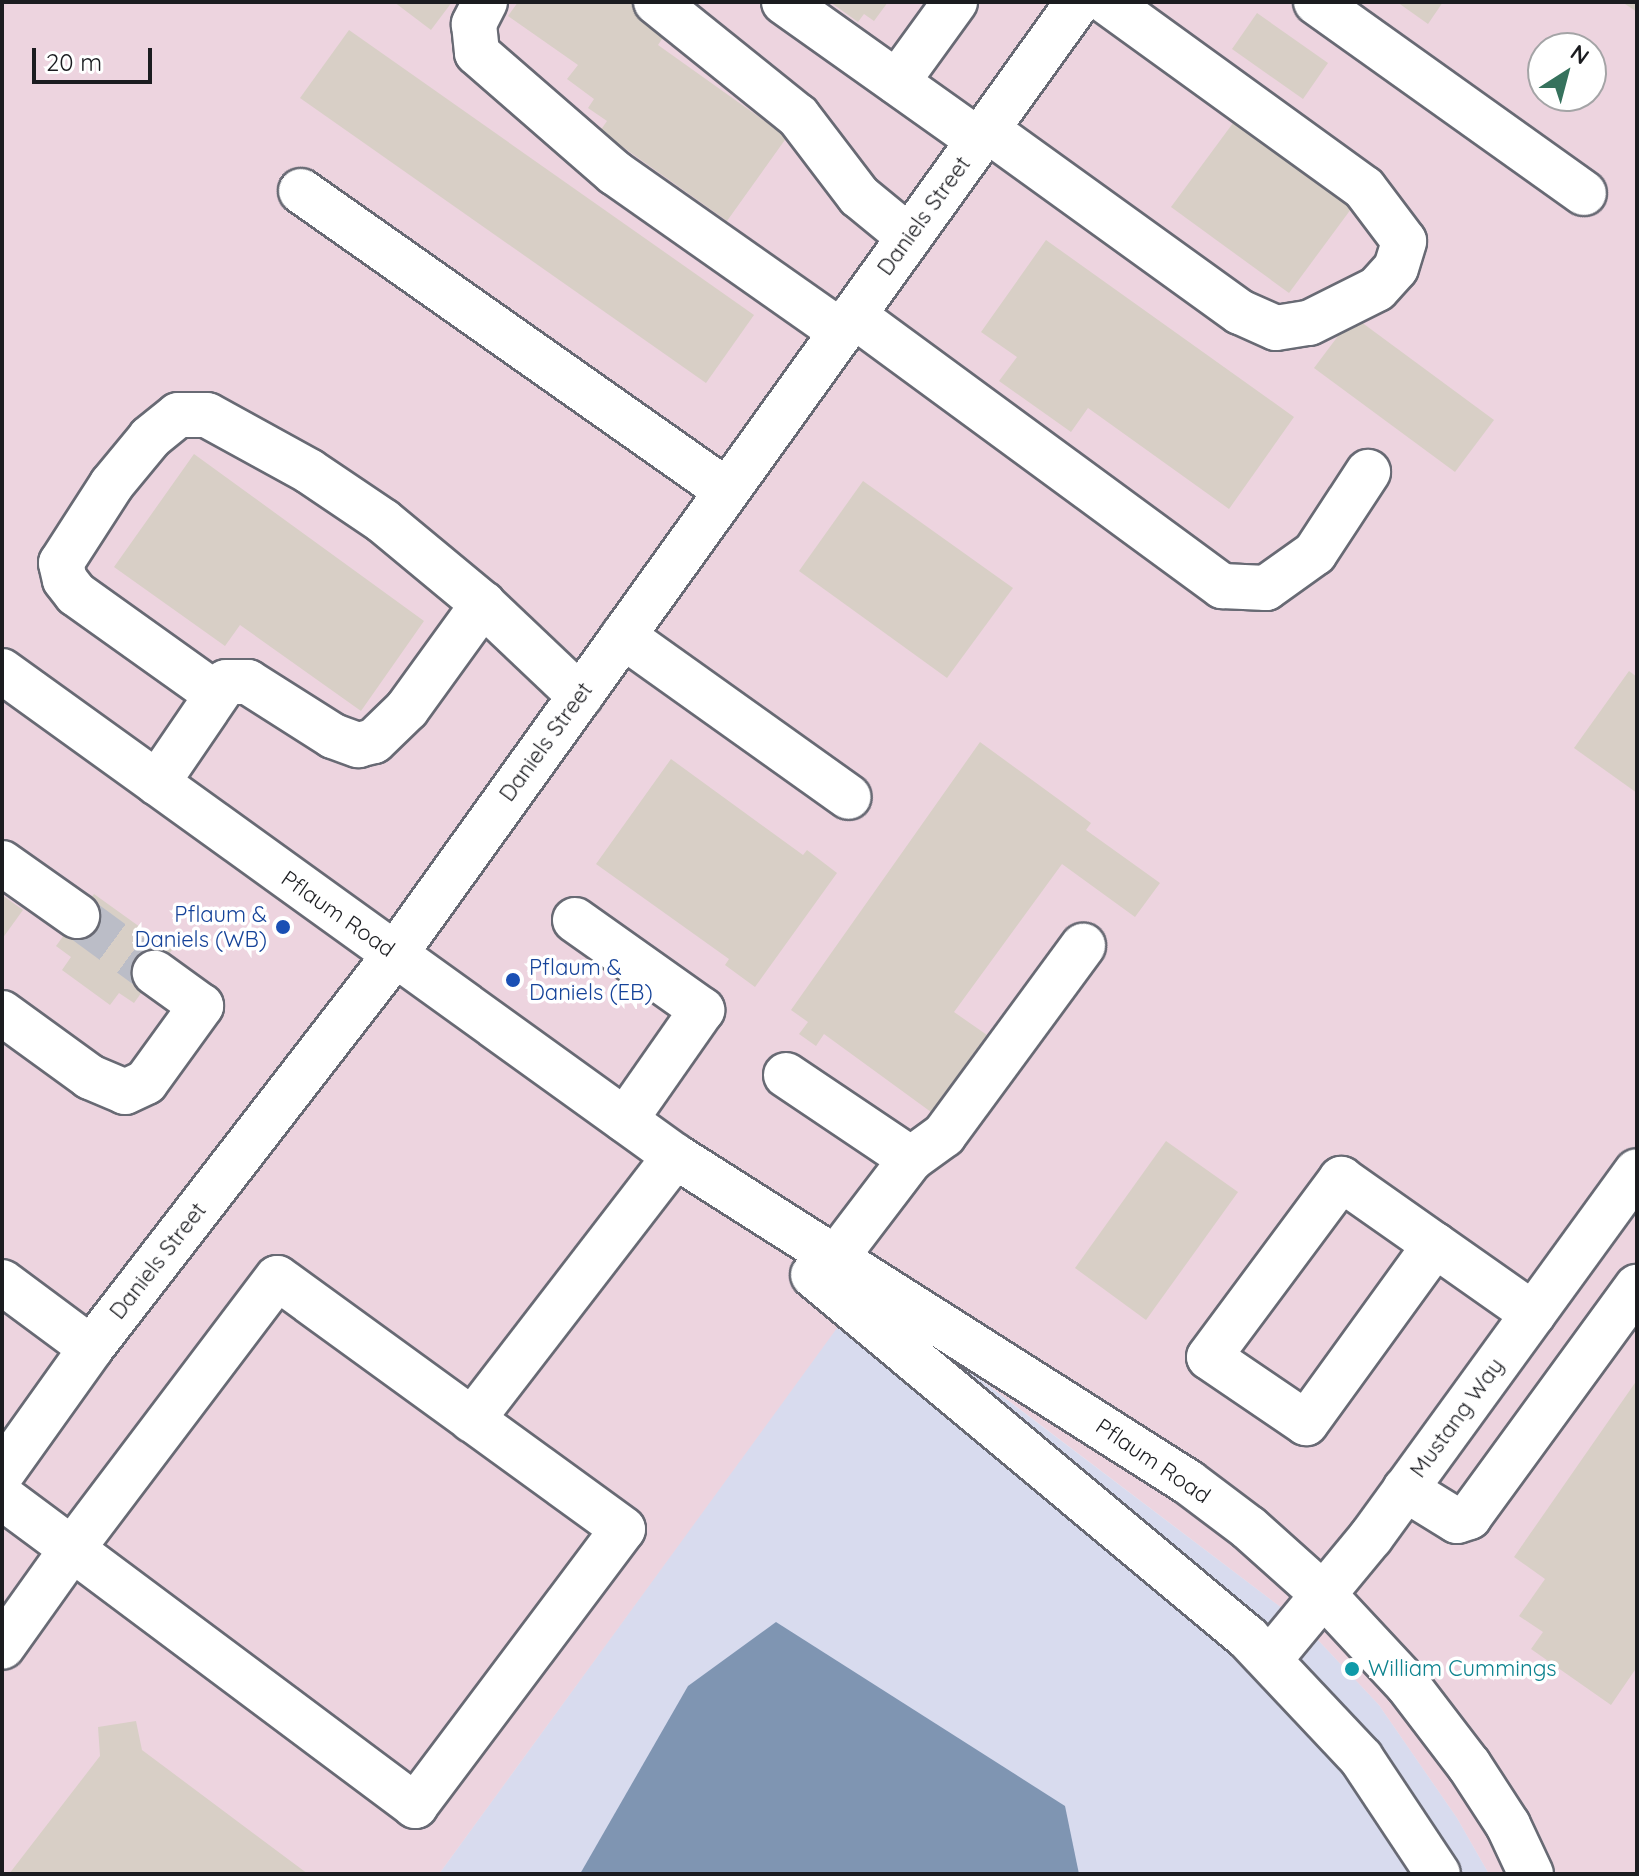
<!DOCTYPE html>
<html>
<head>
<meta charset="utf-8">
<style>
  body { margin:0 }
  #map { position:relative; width:1639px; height:1876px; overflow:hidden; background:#e3e5f1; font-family:Quicksand,sans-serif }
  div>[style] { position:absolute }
  .built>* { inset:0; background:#d8dbee }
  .industrial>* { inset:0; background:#edd4df }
  .water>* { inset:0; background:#7f95b2 }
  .building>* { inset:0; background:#d8cfc6 }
  .minor-tunnel>* { height:44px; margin-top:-22px; transform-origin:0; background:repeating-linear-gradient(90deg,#bbbdc7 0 44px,transparent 0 66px) }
  .roads { filter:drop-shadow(2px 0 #686a74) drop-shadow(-2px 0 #686a74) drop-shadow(0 2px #686a74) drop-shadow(0 -2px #686a74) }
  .minor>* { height:44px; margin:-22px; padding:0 22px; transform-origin:22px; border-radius:22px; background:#fff }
  .dots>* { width:22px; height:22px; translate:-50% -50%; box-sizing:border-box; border:4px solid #fff; border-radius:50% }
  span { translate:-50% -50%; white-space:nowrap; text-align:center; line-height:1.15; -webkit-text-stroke:7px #fff; paint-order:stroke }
  .street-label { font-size:22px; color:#1b1c20 }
  .transit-label { font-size:22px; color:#164399 }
  .right { translate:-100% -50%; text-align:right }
  .left { translate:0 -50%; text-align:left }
  .culture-label { font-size:22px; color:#0d838f }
  .frame { position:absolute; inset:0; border:4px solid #1b1c20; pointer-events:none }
  .north { position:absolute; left:1527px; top:32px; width:80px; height:80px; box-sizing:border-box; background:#fff; border:2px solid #a4a4a6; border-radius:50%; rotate:36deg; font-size:22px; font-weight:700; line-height:32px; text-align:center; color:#1b1c20 }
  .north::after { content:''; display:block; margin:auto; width:28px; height:36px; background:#36725d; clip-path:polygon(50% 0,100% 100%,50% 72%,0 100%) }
  .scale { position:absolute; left:32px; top:48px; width:120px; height:36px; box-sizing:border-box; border:4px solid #1b1c20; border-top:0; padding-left:10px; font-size:24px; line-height:28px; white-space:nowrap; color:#1b1c20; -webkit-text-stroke:6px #fff; paint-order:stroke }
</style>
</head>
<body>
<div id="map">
  <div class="built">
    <i style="clip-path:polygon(863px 1291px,1303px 1624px,1379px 1705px,1457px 1818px,1489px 1874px,439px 1874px)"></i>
  </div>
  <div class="industrial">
    <i style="clip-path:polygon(evenodd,2px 2px,1637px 2px,1637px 1874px,1489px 1874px,1457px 1818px,1379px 1705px,1303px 1624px,864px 1291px,439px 1874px,2px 1874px,2px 2px,1543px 48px,1591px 48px,1591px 96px,1543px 96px,1543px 48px)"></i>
  </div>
  <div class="water">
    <i style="clip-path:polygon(776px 1622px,1065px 1806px,1079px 1874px,580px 1874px,688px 1686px)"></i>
  </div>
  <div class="building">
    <i style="clip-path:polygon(394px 2px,452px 2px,431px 30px)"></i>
    <i style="clip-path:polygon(518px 2px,635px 2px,670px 27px,658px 45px,787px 137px,727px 221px,600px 131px,607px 121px,588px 108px,594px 99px,567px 79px,578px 65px,508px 16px)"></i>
    <i style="clip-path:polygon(830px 2px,888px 2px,874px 21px,864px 14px,858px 22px)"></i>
    <i style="clip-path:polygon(1397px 2px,1443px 2px,1428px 24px)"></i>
    <i style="clip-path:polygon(1622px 2px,1637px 2px,1637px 12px)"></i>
    <i style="clip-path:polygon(1257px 13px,1328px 63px,1303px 99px,1232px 49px)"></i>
    <i style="clip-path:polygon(349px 30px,754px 315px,706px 383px,300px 98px)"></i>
    <i style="clip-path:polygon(1236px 119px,1354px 205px,1289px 293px,1171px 207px)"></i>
    <i style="clip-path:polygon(1046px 240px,1294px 417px,1229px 509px,1088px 408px,1071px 432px,999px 381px,1017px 357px,981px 332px)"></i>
    <i style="clip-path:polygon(1353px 316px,1494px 420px,1455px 472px,1314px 368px)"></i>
    <i style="clip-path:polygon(194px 454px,424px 621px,361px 711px,240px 625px,225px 646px,114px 567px)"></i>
    <i style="clip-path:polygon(863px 481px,1013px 588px,947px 678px,799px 571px)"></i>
    <i style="clip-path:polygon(1629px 671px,1637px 677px,1637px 793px,1574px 748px)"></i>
    <i style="clip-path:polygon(980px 742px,1091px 823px,1086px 830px,1160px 883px,1135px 917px,1062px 864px,954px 1012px,987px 1035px,931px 1112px,824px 1034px,816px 1046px,799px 1034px,808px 1022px,791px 1010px)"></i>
    <i style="clip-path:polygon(671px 759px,803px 855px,807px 850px,837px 873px,755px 987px,725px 965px,729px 959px,596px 864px)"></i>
    <i style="clip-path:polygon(94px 894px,172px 950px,134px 1003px,119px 993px,110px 1005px,62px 970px,71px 957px,56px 946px)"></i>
    <i style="clip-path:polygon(2px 895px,23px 910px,2px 939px)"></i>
    <i style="clip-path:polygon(1166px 1141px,1238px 1192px,1146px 1320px,1075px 1268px)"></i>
    <i style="clip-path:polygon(1637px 1380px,1637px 1667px,1611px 1705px,1531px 1649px,1543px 1632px,1519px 1616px,1545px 1579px,1514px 1557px)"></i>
    <i style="clip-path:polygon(136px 1721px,142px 1750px,308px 1874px,9px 1874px,100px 1756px,98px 1727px)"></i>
  </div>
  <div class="minor-tunnel">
    <i style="left:77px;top:916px;width:97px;rotate:36.2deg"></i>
  </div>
  <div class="roads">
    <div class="minor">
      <i style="left:485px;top:2px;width:25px;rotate:117deg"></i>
      <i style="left:474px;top:24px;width:29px;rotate:84deg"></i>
      <i style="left:477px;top:53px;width:183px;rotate:41deg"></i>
      <i style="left:615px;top:173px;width:276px;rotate:35.1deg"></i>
      <i style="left:656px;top:2px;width:182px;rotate:38.8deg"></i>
      <i style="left:798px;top:116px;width:101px;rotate:52.7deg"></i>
      <i style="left:859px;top:196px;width:65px;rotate:39.4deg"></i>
      <i style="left:784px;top:2px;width:238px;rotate:35.4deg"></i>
      <i style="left:1316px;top:2px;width:329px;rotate:35.5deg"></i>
      <i style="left:897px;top:82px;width:99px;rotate:-54.1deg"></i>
      <i style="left:986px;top:129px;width:313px;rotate:35.8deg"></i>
      <i style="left:1240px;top:312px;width:39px;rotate:24deg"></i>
      <i style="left:1276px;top:328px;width:33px;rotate:-9deg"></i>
      <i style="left:1309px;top:323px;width:76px;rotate:-26.6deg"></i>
      <i style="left:1377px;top:289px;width:28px;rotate:-48deg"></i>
      <i style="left:1396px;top:268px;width:28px;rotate:-73deg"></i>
      <i style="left:1404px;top:241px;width:66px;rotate:-127deg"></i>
      <i style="left:1364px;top:188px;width:317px;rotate:-144.1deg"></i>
      <i style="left:301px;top:191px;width:521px;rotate:35.15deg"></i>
      <i style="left:853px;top:315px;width:458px;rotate:36.3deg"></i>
      <i style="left:1222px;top:586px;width:44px;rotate:2.6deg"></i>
      <i style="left:1266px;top:588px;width:60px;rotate:-35.5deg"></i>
      <i style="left:1315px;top:553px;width:97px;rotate:-56.8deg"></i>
      <i style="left:483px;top:604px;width:134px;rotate:43.5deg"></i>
      <i style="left:623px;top:636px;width:277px;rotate:35.5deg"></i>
      <i style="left:2px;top:671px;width:830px;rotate:35.78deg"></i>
      <i style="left:675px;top:1156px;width:608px;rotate:32.44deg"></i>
      <i style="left:1188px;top:1482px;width:76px;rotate:37deg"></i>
      <i style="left:1249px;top:1528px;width:101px;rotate:41.8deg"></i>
      <i style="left:1324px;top:1595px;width:122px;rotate:47deg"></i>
      <i style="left:1407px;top:1684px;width:102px;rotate:52.6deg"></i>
      <i style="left:1469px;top:1765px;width:72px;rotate:57deg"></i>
      <i style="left:1508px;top:1825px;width:54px;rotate:64.9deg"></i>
      <i style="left:157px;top:783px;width:122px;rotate:-55.7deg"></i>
      <i style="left:226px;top:682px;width:22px"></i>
      <i style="left:248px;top:682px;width:101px;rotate:32.4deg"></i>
      <i style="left:333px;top:736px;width:27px;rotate:20deg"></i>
      <i style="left:358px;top:745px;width:16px;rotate:-14deg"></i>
      <i style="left:374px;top:741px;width:46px;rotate:-44.1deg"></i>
      <i style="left:407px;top:709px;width:130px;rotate:-54.1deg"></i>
      <i style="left:483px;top:604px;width:130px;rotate:-140.3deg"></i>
      <i style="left:383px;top:521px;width:89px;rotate:-146deg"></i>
      <i style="left:309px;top:471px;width:116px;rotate:-151.2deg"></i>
      <i style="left:207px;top:415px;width:29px;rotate:180deg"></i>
      <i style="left:178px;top:415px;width:36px;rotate:141deg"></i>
      <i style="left:150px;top:438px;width:60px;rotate:129.6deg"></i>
      <i style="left:112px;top:484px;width:94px;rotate:122.8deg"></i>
      <i style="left:61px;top:563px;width:17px;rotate:77deg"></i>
      <i style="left:65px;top:580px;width:18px;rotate:52deg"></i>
      <i style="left:76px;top:594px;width:171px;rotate:35.5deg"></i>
      <i style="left:2px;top:863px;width:92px;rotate:35.2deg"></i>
      <i style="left:575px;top:920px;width:156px;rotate:35.3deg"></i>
      <i style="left:702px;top:1010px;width:134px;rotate:125deg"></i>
      <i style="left:2px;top:1013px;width:109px;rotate:36deg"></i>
      <i style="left:90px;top:1077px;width:38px;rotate:23deg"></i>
      <i style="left:125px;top:1092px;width:23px;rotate:-25deg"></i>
      <i style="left:146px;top:1082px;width:94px;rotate:-54.1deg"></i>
      <i style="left:201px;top:1006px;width:57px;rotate:-144.3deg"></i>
      <i style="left:786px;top:1075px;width:151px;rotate:33.9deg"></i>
      <i style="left:1435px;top:1245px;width:220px;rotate:125.9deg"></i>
      <i style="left:1306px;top:1423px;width:117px;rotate:-145.8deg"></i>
      <i style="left:1209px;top:1357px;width:222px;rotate:-53.4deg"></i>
      <i style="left:1341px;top:1179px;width:115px;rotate:35.1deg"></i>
      <i style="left:1435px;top:1245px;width:120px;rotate:35.1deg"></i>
      <i style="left:834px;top:1260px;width:127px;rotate:-52.7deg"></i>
      <i style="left:911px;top:1159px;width:41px;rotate:-36deg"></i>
      <i style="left:944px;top:1135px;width:235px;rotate:-53.7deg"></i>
      <i style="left:813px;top:1275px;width:567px;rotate:39.84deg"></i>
      <i style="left:1248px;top:1638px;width:165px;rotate:46.7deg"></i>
      <i style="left:1361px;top:1758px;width:139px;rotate:56.4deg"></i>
      <i style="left:2px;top:1282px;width:111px;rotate:36.6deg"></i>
      <i style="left:472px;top:1420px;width:333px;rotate:-52.4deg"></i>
      <i style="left:2px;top:1473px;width:153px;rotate:-54.5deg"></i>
      <i style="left:91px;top:1348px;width:498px;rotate:-52.3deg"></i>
      <i style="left:395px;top:954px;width:1172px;rotate:-54.34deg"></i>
      <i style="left:1405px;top:1489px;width:61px;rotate:31.6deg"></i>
      <i style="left:1457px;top:1521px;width:13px;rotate:-18deg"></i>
      <i style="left:1469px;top:1517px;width:285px;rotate:-53.9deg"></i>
      <i style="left:2px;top:1497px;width:87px;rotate:36.6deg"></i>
      <i style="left:72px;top:1549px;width:429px;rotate:36.8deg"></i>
      <i style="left:415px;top:1806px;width:346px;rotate:-53.1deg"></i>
      <i style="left:623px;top:1529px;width:427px;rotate:-144deg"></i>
      <i style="left:277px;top:1278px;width:340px;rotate:127.1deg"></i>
      <i style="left:72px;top:1549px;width:120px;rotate:125.5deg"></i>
      <i style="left:1270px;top:1659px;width:158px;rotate:-50.4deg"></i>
      <i style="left:1371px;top:1537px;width:452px;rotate:-54deg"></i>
    </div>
  </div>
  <div class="dots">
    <i style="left:283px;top:927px;background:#1a4fb4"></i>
    <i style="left:513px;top:980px;background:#1a4fb4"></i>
    <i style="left:1352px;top:1669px;background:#0f9aa8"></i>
  </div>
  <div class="street-label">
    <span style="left:924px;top:216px;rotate:-54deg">Daniels Street</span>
    <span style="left:546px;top:742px;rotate:-54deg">Daniels Street</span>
    <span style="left:338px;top:914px;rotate:35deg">Pflaum Road</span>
    <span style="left:158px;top:1261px;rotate:-52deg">Daniels Street</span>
    <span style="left:1457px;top:1418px;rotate:-54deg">Mustang Way</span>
    <span style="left:1153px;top:1461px;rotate:34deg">Pflaum Road</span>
  </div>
  <div class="transit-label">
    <span class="right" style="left:267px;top:927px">Pflaum &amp;<br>Daniels (WB)</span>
    <span class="left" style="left:529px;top:980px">Pflaum &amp;<br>Daniels (EB)</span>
  </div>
  <div class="culture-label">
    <span class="left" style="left:1368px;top:1669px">William Cummings</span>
  </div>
  <div class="frame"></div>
  <div class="north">N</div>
  <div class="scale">20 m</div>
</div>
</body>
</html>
